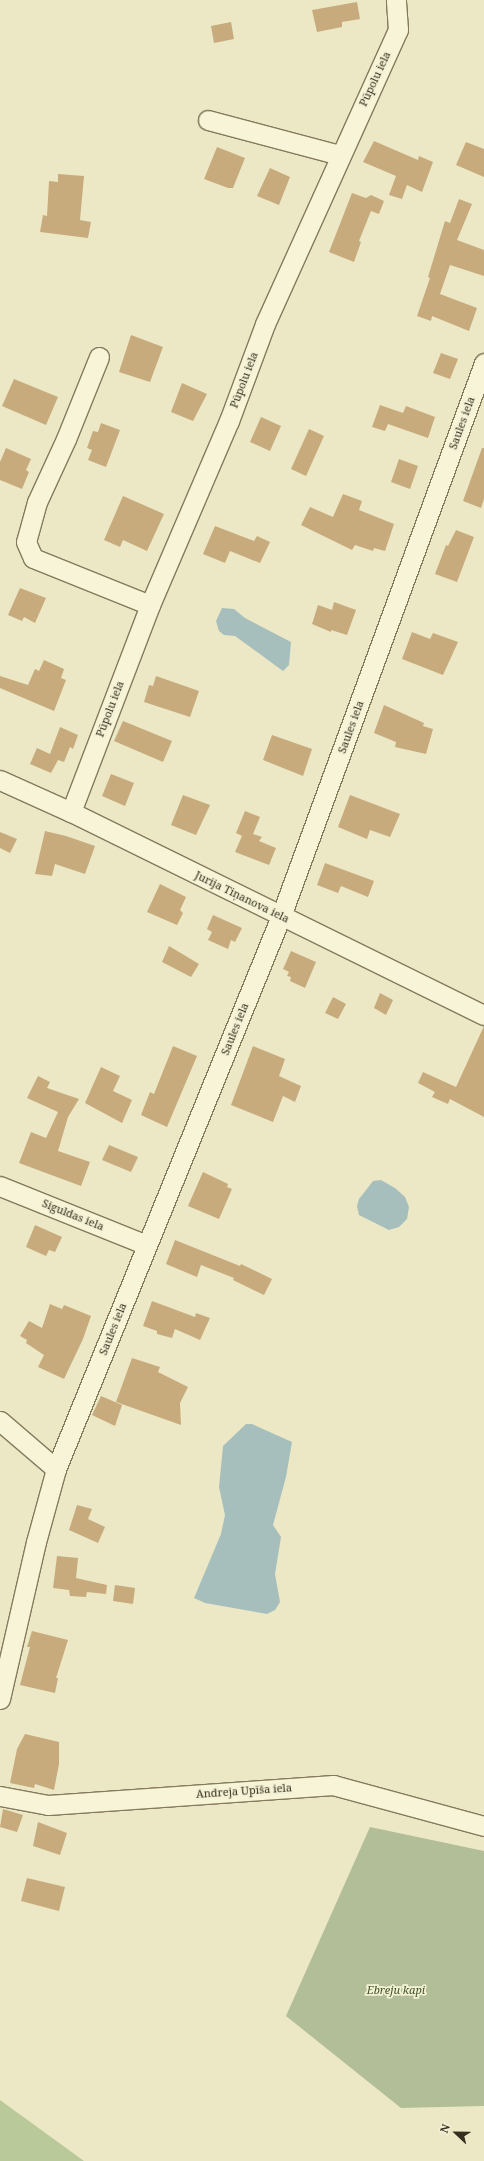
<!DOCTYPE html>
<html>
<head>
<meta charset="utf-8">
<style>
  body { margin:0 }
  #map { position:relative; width:484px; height:2161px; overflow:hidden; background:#ece8c5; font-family:"Noto Serif",serif }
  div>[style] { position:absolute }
  .green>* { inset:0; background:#bac999 }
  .cemetery>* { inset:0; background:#b2be98 }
  .water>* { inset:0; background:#a6bfbd }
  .building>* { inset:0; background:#c7ab7d }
  .roads { filter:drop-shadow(1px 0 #857a5c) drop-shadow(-1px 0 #857a5c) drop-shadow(0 1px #857a5c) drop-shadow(0 -1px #857a5c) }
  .minor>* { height:19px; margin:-9.5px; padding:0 9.5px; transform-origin:9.5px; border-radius:9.5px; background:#f7f4d8 }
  span { translate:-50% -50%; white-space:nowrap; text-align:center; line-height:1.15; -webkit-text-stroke:3.5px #f3f1d4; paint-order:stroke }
  .street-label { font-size:11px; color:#362f1f }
  .park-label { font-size:11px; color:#3e5227; font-style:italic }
  .north { position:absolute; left:436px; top:2113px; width:40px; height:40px; -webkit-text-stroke:3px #f3f1d4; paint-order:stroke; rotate:292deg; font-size:11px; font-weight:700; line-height:16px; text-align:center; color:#362f1f }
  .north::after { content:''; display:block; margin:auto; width:14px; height:18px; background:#362f1f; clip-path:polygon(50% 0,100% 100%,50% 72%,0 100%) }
</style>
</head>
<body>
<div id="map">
  <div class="green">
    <i style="clip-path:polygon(0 2100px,84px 2161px,0 2161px)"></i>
  </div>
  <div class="cemetery">
    <i style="clip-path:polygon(370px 1827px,484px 1851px,484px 2106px,401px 2108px,286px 2016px)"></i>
  </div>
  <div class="water">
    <i style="clip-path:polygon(222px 608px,234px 609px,245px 618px,291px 642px,289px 665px,283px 671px,235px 636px,224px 635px,219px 631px,216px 621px)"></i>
    <i style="clip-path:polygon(381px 1180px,395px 1188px,405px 1197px,409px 1207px,407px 1219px,399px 1227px,389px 1230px,359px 1215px,357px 1206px,359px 1199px,373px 1181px)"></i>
    <i style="clip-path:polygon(246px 1424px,252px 1424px,292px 1442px,286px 1477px,273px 1525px,281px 1537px,275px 1574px,280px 1602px,275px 1610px,267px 1614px,205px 1603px,194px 1598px,221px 1534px,225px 1515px,219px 1487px,223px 1446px)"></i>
  </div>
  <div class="building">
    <i style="clip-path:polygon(357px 2px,360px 19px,342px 22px,342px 27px,317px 32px,312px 10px)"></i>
    <i style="clip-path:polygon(231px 22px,234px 39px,214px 43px,211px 26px)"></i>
    <i style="clip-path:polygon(374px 141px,418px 160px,419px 156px,433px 162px,422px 192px,407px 185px,402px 199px,389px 195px,396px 176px,363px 162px)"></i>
    <i style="clip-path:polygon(466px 142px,484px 149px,484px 177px,456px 165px)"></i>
    <i style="clip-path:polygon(217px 147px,245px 158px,233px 188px,228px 188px,204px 179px)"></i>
    <i style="clip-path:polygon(270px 168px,290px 177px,279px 205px,257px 196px)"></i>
    <i style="clip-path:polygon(58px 174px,84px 176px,80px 220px,91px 222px,88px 238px,40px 232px,43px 215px,47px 216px,49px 181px,58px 182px)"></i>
    <i style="clip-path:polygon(352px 193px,366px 198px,371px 195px,384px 201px,379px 214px,371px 211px,359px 241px,361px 242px,354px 262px,329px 252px)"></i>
    <i style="clip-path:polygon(459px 199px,472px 204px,457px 240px,484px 250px,484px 276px,450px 265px,440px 294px,477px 308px,469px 331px,432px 316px,431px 321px,417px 316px,430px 278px,428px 277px,445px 221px,450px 223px)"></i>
    <i style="clip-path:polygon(131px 335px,163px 347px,150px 382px,119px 372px)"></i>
    <i style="clip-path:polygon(441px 353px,458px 359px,450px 379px,433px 373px)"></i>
    <i style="clip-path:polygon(14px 379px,58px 397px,46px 425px,2px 406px)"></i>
    <i style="clip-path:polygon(182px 383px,207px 394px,193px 421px,171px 412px)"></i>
    <i style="clip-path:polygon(380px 405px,403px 413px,406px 406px,435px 417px,428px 438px,388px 424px,385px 431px,372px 427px)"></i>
    <i style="clip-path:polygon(261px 417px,281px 426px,270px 451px,250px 442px)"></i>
    <i style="clip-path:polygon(101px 423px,120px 430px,106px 467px,88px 460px,92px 450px,87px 448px,93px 431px,98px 432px)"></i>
    <i style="clip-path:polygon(309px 429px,324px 436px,306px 476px,291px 469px)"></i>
    <i style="clip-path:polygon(6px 448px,31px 459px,26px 470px,29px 472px,22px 489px,0 480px,0 462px)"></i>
    <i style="clip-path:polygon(482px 448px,484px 448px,484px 499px,481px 508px,463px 501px)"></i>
    <i style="clip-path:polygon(399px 459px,418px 466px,410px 489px,391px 482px)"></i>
    <i style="clip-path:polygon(343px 494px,362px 501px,359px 510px,394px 524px,385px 551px,374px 548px,373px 551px,355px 545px,352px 550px,301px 525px,310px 507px,333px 517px)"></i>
    <i style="clip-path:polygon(123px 496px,164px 514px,147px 551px,123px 540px,120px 547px,104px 540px)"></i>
    <i style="clip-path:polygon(215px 526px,254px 541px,257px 536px,270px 542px,260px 563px,230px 551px,225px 563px,203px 554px)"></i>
    <i style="clip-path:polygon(456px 530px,474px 537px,457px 582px,435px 574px,446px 545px,448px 546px)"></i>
    <i style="clip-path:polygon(20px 588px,46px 598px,35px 623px,24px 617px,22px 621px,8px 615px)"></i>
    <i style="clip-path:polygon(334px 602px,356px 610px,347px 635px,331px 630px,331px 632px,312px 624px,318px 605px,332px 610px)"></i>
    <i style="clip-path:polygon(412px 632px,430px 639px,433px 633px,458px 642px,443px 675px,402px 659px)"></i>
    <i style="clip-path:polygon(44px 660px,64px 669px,61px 678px,66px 680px,54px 711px,0 688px,0 676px,28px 685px,35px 669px,39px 671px)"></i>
    <i style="clip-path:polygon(156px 676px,199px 691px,190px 717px,144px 702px,149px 685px,153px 686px)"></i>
    <i style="clip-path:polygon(384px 705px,424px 723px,423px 726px,433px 729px,426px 754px,395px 747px,396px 742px,374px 733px)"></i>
    <i style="clip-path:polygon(123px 721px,172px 741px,163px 762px,114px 741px)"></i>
    <i style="clip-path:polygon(60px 727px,78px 735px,73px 749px,70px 747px,64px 762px,58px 760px,51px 773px,30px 764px,37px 748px,50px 754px)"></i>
    <i style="clip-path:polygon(272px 735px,312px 749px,303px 776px,263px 760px)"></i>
    <i style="clip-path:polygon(111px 774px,134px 783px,125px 806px,102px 796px)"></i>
    <i style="clip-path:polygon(183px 795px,210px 805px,196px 835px,171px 825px)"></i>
    <i style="clip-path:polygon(350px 795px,400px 814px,390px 837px,370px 830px,367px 839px,338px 827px)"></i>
    <i style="clip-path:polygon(245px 811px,260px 817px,253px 834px,262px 837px,259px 841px,276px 848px,269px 865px,235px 852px,242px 836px,236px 833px)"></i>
    <i style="clip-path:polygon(45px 831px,66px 836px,95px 846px,85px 874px,55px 864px,52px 876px,35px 874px)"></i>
    <i style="clip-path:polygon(0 832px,17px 839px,10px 853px,0 848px)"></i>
    <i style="clip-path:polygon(325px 863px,374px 881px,368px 897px,341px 886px,338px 893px,317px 885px)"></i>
    <i style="clip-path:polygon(160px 884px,186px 897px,180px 910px,183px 913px,177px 925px,147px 912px)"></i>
    <i style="clip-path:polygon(213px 915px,242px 928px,235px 942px,231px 940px,228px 949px,208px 940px,212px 932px,207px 929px)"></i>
    <i style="clip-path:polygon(169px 946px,199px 964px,191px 977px,162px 962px)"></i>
    <i style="clip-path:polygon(291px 951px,316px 962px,305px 988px,290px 981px,291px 977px,287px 976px,289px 972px,283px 969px)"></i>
    <i style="clip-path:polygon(380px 993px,393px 1000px,386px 1015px,374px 1008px)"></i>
    <i style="clip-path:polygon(333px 997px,346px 1004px,338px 1019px,325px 1013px)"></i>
    <i style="clip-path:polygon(484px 1026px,484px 1117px,450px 1099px,448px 1104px,432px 1097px,435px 1092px,418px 1083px,423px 1072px,456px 1087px)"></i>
    <i style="clip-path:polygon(173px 1046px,197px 1056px,167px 1127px,141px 1115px,150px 1092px,154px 1094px)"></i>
    <i style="clip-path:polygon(253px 1046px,285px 1059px,279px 1076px,301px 1086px,295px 1102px,283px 1096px,273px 1122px,231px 1105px)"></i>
    <i style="clip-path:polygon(101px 1067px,120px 1076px,113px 1091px,132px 1100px,122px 1123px,85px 1103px)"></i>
    <i style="clip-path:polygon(38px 1076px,50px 1082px,47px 1088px,79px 1099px,68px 1117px,58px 1151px,90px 1162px,81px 1186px,19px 1163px,31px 1132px,46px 1138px,58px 1112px,27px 1098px)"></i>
    <i style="clip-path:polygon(109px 1145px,138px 1157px,131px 1172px,102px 1160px)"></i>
    <i style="clip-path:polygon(203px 1172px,228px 1184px,227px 1187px,232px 1189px,219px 1219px,188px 1206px)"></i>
    <i style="clip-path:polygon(35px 1225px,62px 1237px,55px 1252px,49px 1250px,46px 1256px,26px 1247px)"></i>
    <i style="clip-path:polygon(175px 1240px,240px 1266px,241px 1264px,272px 1279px,264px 1295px,233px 1280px,234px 1278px,201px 1265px,197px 1277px,166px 1264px)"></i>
    <i style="clip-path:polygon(152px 1301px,195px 1317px,196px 1313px,210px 1318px,200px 1340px,175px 1329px,172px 1338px,157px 1334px,157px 1331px,143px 1326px)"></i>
    <i style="clip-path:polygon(50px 1304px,62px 1309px,64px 1305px,91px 1316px,83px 1339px,64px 1379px,38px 1367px,44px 1355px,26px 1343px,27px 1340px,20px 1336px,29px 1321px,42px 1328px)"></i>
    <i style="clip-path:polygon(132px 1358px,160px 1367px,158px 1372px,188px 1387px,180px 1403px,181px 1425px,116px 1402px)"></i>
    <i style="clip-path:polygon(101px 1396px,122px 1405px,115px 1426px,92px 1415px)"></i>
    <i style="clip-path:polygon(77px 1505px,92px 1509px,88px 1519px,105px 1527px,98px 1543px,69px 1530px)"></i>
    <i style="clip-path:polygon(57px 1556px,78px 1558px,76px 1578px,107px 1585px,106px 1594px,87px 1592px,86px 1597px,70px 1596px,69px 1590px,53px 1588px)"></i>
    <i style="clip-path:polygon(115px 1585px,135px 1588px,133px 1604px,113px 1601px)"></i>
    <i style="clip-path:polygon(32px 1631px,68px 1640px,56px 1678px,58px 1678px,55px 1693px,20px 1685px,30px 1647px,27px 1647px)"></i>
    <i style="clip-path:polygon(25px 1734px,59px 1742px,59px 1764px,54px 1790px,35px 1784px,34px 1788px,10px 1783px,17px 1749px)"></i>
    <i style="clip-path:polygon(3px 1809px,23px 1815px,17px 1832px,0 1827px)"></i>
    <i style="clip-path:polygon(38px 1822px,67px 1833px,60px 1855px,33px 1846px)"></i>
    <i style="clip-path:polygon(27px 1878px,65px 1887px,59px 1911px,21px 1901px)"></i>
  </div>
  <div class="roads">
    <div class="minor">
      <i style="left:208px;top:120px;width:137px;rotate:14.9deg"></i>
      <i style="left:99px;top:357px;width:88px;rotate:111.9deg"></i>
      <i style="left:66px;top:439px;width:69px;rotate:114.7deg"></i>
      <i style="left:37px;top:502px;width:41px;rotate:105.4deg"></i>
      <i style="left:26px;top:542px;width:17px;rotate:66deg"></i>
      <i style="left:33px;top:558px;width:126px;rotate:21.9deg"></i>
      <i style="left:0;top:780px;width:78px;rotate:24.3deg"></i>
      <i style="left:71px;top:812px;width:460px;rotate:26.2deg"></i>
      <i style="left:71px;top:812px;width:222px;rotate:-69.1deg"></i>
      <i style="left:150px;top:605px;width:200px;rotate:-66.8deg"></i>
      <i style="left:229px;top:421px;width:103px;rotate:-69.6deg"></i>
      <i style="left:265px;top:324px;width:323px;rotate:-65.7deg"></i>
      <i style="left:398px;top:30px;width:30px;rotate:-94deg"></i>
      <i style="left:0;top:1186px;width:158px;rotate:21.9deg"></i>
      <i style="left:0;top:1421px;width:74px;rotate:40.6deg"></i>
      <i style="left:0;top:1699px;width:161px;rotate:-77.1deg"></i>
      <i style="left:36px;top:1542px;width:76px;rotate:-74.7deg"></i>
      <i style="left:56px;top:1469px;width:597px;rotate:-67.86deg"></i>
      <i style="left:281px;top:916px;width:589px;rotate:-69.84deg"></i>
      <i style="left:0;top:1796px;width:49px;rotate:10.6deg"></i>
      <i style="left:48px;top:1805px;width:286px;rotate:-4deg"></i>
      <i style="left:333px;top:1785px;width:156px;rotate:15.2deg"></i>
    </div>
  </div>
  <div class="street-label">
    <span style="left:375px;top:79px;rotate:-65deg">Pūpolu iela</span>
    <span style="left:244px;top:380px;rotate:-69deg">Pūpolu iela</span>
    <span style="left:462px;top:423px;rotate:-70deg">Saules iela</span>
    <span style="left:110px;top:709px;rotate:-69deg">Pūpolu iela</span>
    <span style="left:351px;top:727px;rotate:-70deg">Saules iela</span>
    <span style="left:242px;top:897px;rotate:26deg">Jurija Tiņanova iela</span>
    <span style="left:235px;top:1029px;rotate:-68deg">Saules iela</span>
    <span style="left:73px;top:1215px;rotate:22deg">Siguldas iela</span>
    <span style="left:113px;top:1329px;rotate:-68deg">Saules iela</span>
    <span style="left:244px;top:1791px;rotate:-4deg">Andreja Upīša iela</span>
  </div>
  <div class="park-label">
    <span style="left:396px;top:1990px">Ebreju kapi</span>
  </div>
  <div class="north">N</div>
</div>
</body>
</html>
